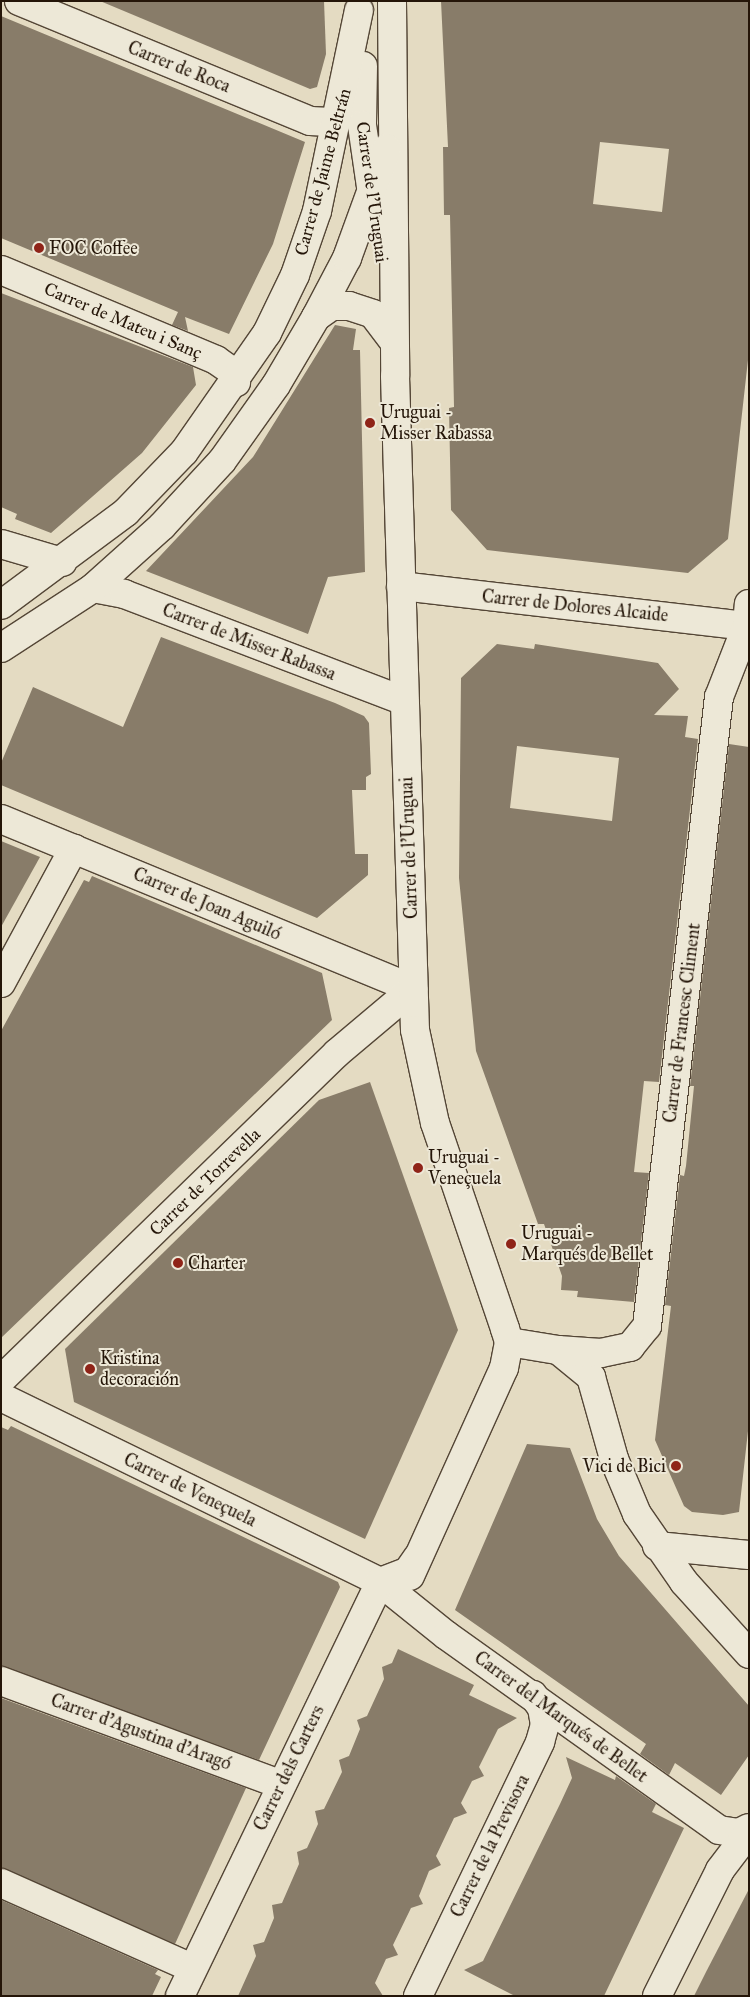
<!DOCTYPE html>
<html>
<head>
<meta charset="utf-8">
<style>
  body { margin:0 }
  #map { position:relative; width:750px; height:1997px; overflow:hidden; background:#e4dbc2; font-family:"IM FELL Great Primer",serif }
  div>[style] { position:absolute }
  .building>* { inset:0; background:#887c69 }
  .roads { filter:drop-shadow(1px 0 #544636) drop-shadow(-1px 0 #544636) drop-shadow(0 1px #544636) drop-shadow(0 -1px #544636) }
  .minor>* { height:28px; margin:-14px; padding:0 14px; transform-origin:14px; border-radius:14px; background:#ede8d7 }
  .tertiary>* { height:28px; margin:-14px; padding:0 14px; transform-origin:14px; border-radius:14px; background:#ede8d7 }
  .dots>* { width:14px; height:14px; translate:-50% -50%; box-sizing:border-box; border:2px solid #ede8d7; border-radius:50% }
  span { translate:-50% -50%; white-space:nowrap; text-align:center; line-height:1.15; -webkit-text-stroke:4px #ede8d7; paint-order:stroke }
  .street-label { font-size:18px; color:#241508 }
  .poi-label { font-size:18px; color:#241508 }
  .left { translate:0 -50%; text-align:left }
  .right { translate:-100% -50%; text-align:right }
  .frame { position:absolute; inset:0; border:2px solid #241508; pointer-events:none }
</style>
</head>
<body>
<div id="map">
  <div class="building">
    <i style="clip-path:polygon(100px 1px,324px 1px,326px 54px,317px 87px,310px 89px)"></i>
    <i style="clip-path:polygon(evenodd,441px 1px,749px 1px,749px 351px,728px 539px,688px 573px,487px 550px,451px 510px,449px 408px,454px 407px,450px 215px,444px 215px,443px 147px,448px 147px,441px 1px,600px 142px,669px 149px,662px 212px,593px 204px,600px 142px)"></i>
    <i style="clip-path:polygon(1px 16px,305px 142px,273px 244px,229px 334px,185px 317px,188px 331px,172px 325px,178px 312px,1px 238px)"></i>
    <i style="clip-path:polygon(1px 293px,193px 367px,196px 385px,142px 453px,51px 533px,15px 519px,17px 514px,1px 507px)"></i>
    <i style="clip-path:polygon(335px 325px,356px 329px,353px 350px,360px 350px,365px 572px,328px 577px,308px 634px,146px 571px,253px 457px)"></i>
    <i style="clip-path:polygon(161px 637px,335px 703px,364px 716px,369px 723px,371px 774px,366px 777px,366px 790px,352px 790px,355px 854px,368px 854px,368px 875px,317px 918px,1px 785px,1px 763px,33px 687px,123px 727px)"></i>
    <i style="clip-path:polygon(evenodd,497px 644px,534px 649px,535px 644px,658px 663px,679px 689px,654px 715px,688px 716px,685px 737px,698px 739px,659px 1082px,644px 1081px,634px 1172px,649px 1173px,634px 1302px,577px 1297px,578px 1291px,561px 1290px,562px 1276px,544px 1224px,538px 1224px,476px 1051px,459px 878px,461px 678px,497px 644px,517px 746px,619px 758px,612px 821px,510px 808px,517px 746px)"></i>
    <i style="clip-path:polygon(729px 744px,749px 747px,749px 1422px,739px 1512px,723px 1515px,692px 1512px,684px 1506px,655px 1440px,671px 1306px,665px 1305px,680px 1175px,684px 1176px,686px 1166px,694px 1086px,690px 1086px)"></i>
    <i style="clip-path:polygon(1px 841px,40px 857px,1px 927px)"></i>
    <i style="clip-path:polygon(92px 876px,322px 973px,332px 1020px,1px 1338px,1px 1031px,84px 880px,89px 882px)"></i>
    <i style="clip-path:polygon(370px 1082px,458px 1330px,365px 1539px,74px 1402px,65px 1349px,319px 1100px)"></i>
    <i style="clip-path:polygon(11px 1426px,338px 1582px,340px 1587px,259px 1760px,1px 1666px,1px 1427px,8px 1430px)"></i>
    <i style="clip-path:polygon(527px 1444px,570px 1448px,597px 1519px,619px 1556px,749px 1706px,749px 1755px,721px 1795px,675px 1763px,669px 1775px,640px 1754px,646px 1744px,455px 1610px)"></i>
    <i style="clip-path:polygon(398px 1649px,474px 1685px,469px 1695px,517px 1718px,498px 1729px,479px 1767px,484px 1776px,472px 1781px,461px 1803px,467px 1813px,454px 1818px,436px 1856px,441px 1865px,429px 1871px,419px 1896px,423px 1904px,411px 1908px,393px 1945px,398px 1955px,386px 1959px,375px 1983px,383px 1996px,238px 1996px,256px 1956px,253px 1945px,264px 1942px,274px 1918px,272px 1905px,282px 1903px,299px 1864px,297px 1852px,307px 1848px,318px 1824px,315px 1811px,324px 1809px,342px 1772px,339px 1760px,349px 1756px,360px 1729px,357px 1720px,367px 1716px,384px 1679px,382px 1667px,392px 1663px)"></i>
    <i style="clip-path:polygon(1px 1698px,246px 1788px,175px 1944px,1px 1868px)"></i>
    <i style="clip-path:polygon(566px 1757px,615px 1780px,616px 1776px,656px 1804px,652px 1812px,684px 1828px,604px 1996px,515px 1996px,464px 1970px,483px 1961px,560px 1804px,572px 1778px)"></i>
    <i style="clip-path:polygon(749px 1889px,749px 1996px,694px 1996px,706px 1972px)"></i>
    <i style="clip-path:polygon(1px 1900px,158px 1970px,155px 1974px,161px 1977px,152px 1996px,1px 1996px)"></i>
  </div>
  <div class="roads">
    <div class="minor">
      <i style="left:19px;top:1px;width:315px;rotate:22.4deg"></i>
      <i style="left:310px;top:121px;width:21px;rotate:3deg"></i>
      <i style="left:331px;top:122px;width:11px;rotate:-34deg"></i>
      <i style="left:1px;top:270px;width:233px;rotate:22.7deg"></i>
      <i style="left:216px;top:360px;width:19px;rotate:35deg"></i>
      <i style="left:232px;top:371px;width:12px;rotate:70deg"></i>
      <i style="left:1px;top:544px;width:64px;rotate:16.4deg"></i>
      <i style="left:401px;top:586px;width:350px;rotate:6.6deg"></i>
      <i style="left:93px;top:588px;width:32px;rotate:11deg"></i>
      <i style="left:124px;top:594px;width:300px;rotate:20.9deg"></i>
      <i style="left:1px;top:819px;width:446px;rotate:22.4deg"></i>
      <i style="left:413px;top:989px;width:99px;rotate:139.9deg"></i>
      <i style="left:337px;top:1053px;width:469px;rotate:135.8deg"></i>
      <i style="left:1px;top:983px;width:153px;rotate:-61.6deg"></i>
      <i style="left:509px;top:1342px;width:50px;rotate:9.3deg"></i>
      <i style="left:558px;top:1350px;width:43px;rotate:39.3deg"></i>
      <i style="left:591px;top:1377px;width:85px;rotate:74.3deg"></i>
      <i style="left:614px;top:1459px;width:60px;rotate:67.3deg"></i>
      <i style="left:637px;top:1514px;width:83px;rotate:55.3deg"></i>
      <i style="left:684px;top:1582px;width:97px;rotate:47.9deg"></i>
      <i style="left:558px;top:1350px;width:43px;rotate:4deg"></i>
      <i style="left:601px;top:1353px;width:30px;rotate:-12deg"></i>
      <i style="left:630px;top:1347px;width:27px;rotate:-51deg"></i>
      <i style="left:647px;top:1326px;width:633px;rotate:-83.47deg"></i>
      <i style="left:719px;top:697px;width:77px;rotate:-68.7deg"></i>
      <i style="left:747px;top:625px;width:21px;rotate:-85deg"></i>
      <i style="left:1px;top:1397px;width:422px;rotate:26deg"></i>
      <i style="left:380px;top:1582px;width:85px;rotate:38.8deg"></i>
      <i style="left:446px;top:1635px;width:335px;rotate:35.5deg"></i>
      <i style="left:719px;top:1830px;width:20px;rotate:9deg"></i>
      <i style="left:739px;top:1833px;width:11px;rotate:-27deg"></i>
      <i style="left:657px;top:1546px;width:92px;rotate:5.6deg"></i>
      <i style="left:410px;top:1576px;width:228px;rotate:-65.7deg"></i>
      <i style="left:504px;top:1368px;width:26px;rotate:-79deg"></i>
      <i style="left:509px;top:1342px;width:14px;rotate:-107deg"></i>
      <i style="left:1px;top:1681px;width:297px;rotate:20.3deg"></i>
      <i style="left:1px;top:1883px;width:209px;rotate:24deg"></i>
      <i style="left:180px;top:1996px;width:460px;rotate:-64.2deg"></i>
      <i style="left:380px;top:1582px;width:30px;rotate:-21deg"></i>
      <i style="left:408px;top:1571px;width:16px;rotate:-55deg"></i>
      <i style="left:418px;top:1996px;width:282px;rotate:-64.3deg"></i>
      <i style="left:540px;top:1742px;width:18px;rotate:-74deg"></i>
      <i style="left:545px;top:1725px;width:17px;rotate:-100deg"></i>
      <i style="left:542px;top:1708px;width:16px;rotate:-125deg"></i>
      <i style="left:657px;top:1996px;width:141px;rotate:-63.4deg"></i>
      <i style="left:720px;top:1870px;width:48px;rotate:-52.7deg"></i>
    </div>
    <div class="tertiary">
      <i style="left:392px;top:1px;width:375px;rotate:89.5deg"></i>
      <i style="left:395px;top:376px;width:654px;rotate:88.25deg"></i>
      <i style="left:415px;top:1030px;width:95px;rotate:77.9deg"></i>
      <i style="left:435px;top:1123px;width:218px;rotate:71.2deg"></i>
      <i style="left:363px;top:66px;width:59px;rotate:91deg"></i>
      <i style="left:362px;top:125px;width:63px;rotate:81.7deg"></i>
      <i style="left:316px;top:317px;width:19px;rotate:-35deg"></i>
      <i style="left:332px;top:306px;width:17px"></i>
      <i style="left:349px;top:306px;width:25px;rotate:18deg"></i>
      <i style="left:373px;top:314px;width:34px;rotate:53deg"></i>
      <i style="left:1px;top:605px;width:156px;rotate:-36.6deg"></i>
      <i style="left:126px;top:512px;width:83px;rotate:-46deg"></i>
      <i style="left:184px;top:452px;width:145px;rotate:-55.1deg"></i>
      <i style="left:267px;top:333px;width:64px;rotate:-64.2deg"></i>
      <i style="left:295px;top:275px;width:68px;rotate:-71deg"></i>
      <i style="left:317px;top:211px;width:205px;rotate:-78.2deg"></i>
      <i style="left:1px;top:648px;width:110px;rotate:-33.1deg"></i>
      <i style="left:93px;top:588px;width:93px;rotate:-41.9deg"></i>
      <i style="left:162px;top:526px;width:88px;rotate:-47.3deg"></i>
      <i style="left:222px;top:461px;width:93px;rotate:-54.6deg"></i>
      <i style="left:276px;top:385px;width:79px;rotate:-59.5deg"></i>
      <i style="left:316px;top:317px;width:67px;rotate:-62.3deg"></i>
      <i style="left:347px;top:258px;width:117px;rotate:-70deg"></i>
    </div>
  </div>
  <div class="dots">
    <i style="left:39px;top:248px;background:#8f2418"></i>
    <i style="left:370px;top:423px;background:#8f2418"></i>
    <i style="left:418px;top:1168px;background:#8f2418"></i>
    <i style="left:511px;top:1244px;background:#8f2418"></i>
    <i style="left:178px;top:1263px;background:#8f2418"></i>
    <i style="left:90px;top:1369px;background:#8f2418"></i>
    <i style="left:676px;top:1466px;background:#8f2418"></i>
  </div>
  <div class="street-label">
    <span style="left:179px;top:67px;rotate:22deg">Carrer de Roca</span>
    <span style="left:323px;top:172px;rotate:-75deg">Carrer de Jaime Beltrán</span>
    <span style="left:372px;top:192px;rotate:82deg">Carrer de l'Uruguai</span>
    <span style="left:123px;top:321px;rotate:23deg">Carrer de Mateu i Sanç</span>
    <span style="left:575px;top:606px;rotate:6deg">Carrer de Dolores Alcaide</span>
    <span style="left:249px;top:642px;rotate:21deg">Carrer de Misser Rabassa</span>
    <span style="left:409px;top:848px;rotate:-92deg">Carrer de l'Uruguai</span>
    <span style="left:207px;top:904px;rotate:23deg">Carrer de Joan Aguiló</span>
    <span style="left:682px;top:1023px;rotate:-83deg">Carrer de Francesc Climent</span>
    <span style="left:205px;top:1182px;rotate:-44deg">Carrer de Torrevella</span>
    <span style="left:190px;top:1490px;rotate:26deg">Carrer de Veneçuela</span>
    <span style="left:561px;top:1717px;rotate:36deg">Carrer del Marqués de Bellet</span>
    <span style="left:141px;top:1732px;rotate:20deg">Carrer d'Agustina d'Aragó</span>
    <span style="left:289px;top:1768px;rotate:-64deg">Carrer dels Carters</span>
    <span style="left:490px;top:1846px;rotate:-64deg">Carrer de la Previsora</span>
  </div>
  <div class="poi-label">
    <span class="left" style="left:49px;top:248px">FOC Coffee</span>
    <span class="left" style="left:380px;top:423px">Uruguai -<br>Misser Rabassa</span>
    <span class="left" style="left:428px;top:1168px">Uruguai -<br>Veneçuela</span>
    <span class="left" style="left:521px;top:1244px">Uruguai -<br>Marqués de Bellet</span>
    <span class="left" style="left:188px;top:1263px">Charter</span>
    <span class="left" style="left:100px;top:1369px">Kristina<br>decoración</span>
    <span class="right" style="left:666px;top:1466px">Vici de Bici</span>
  </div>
  <div class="frame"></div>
</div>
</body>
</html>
